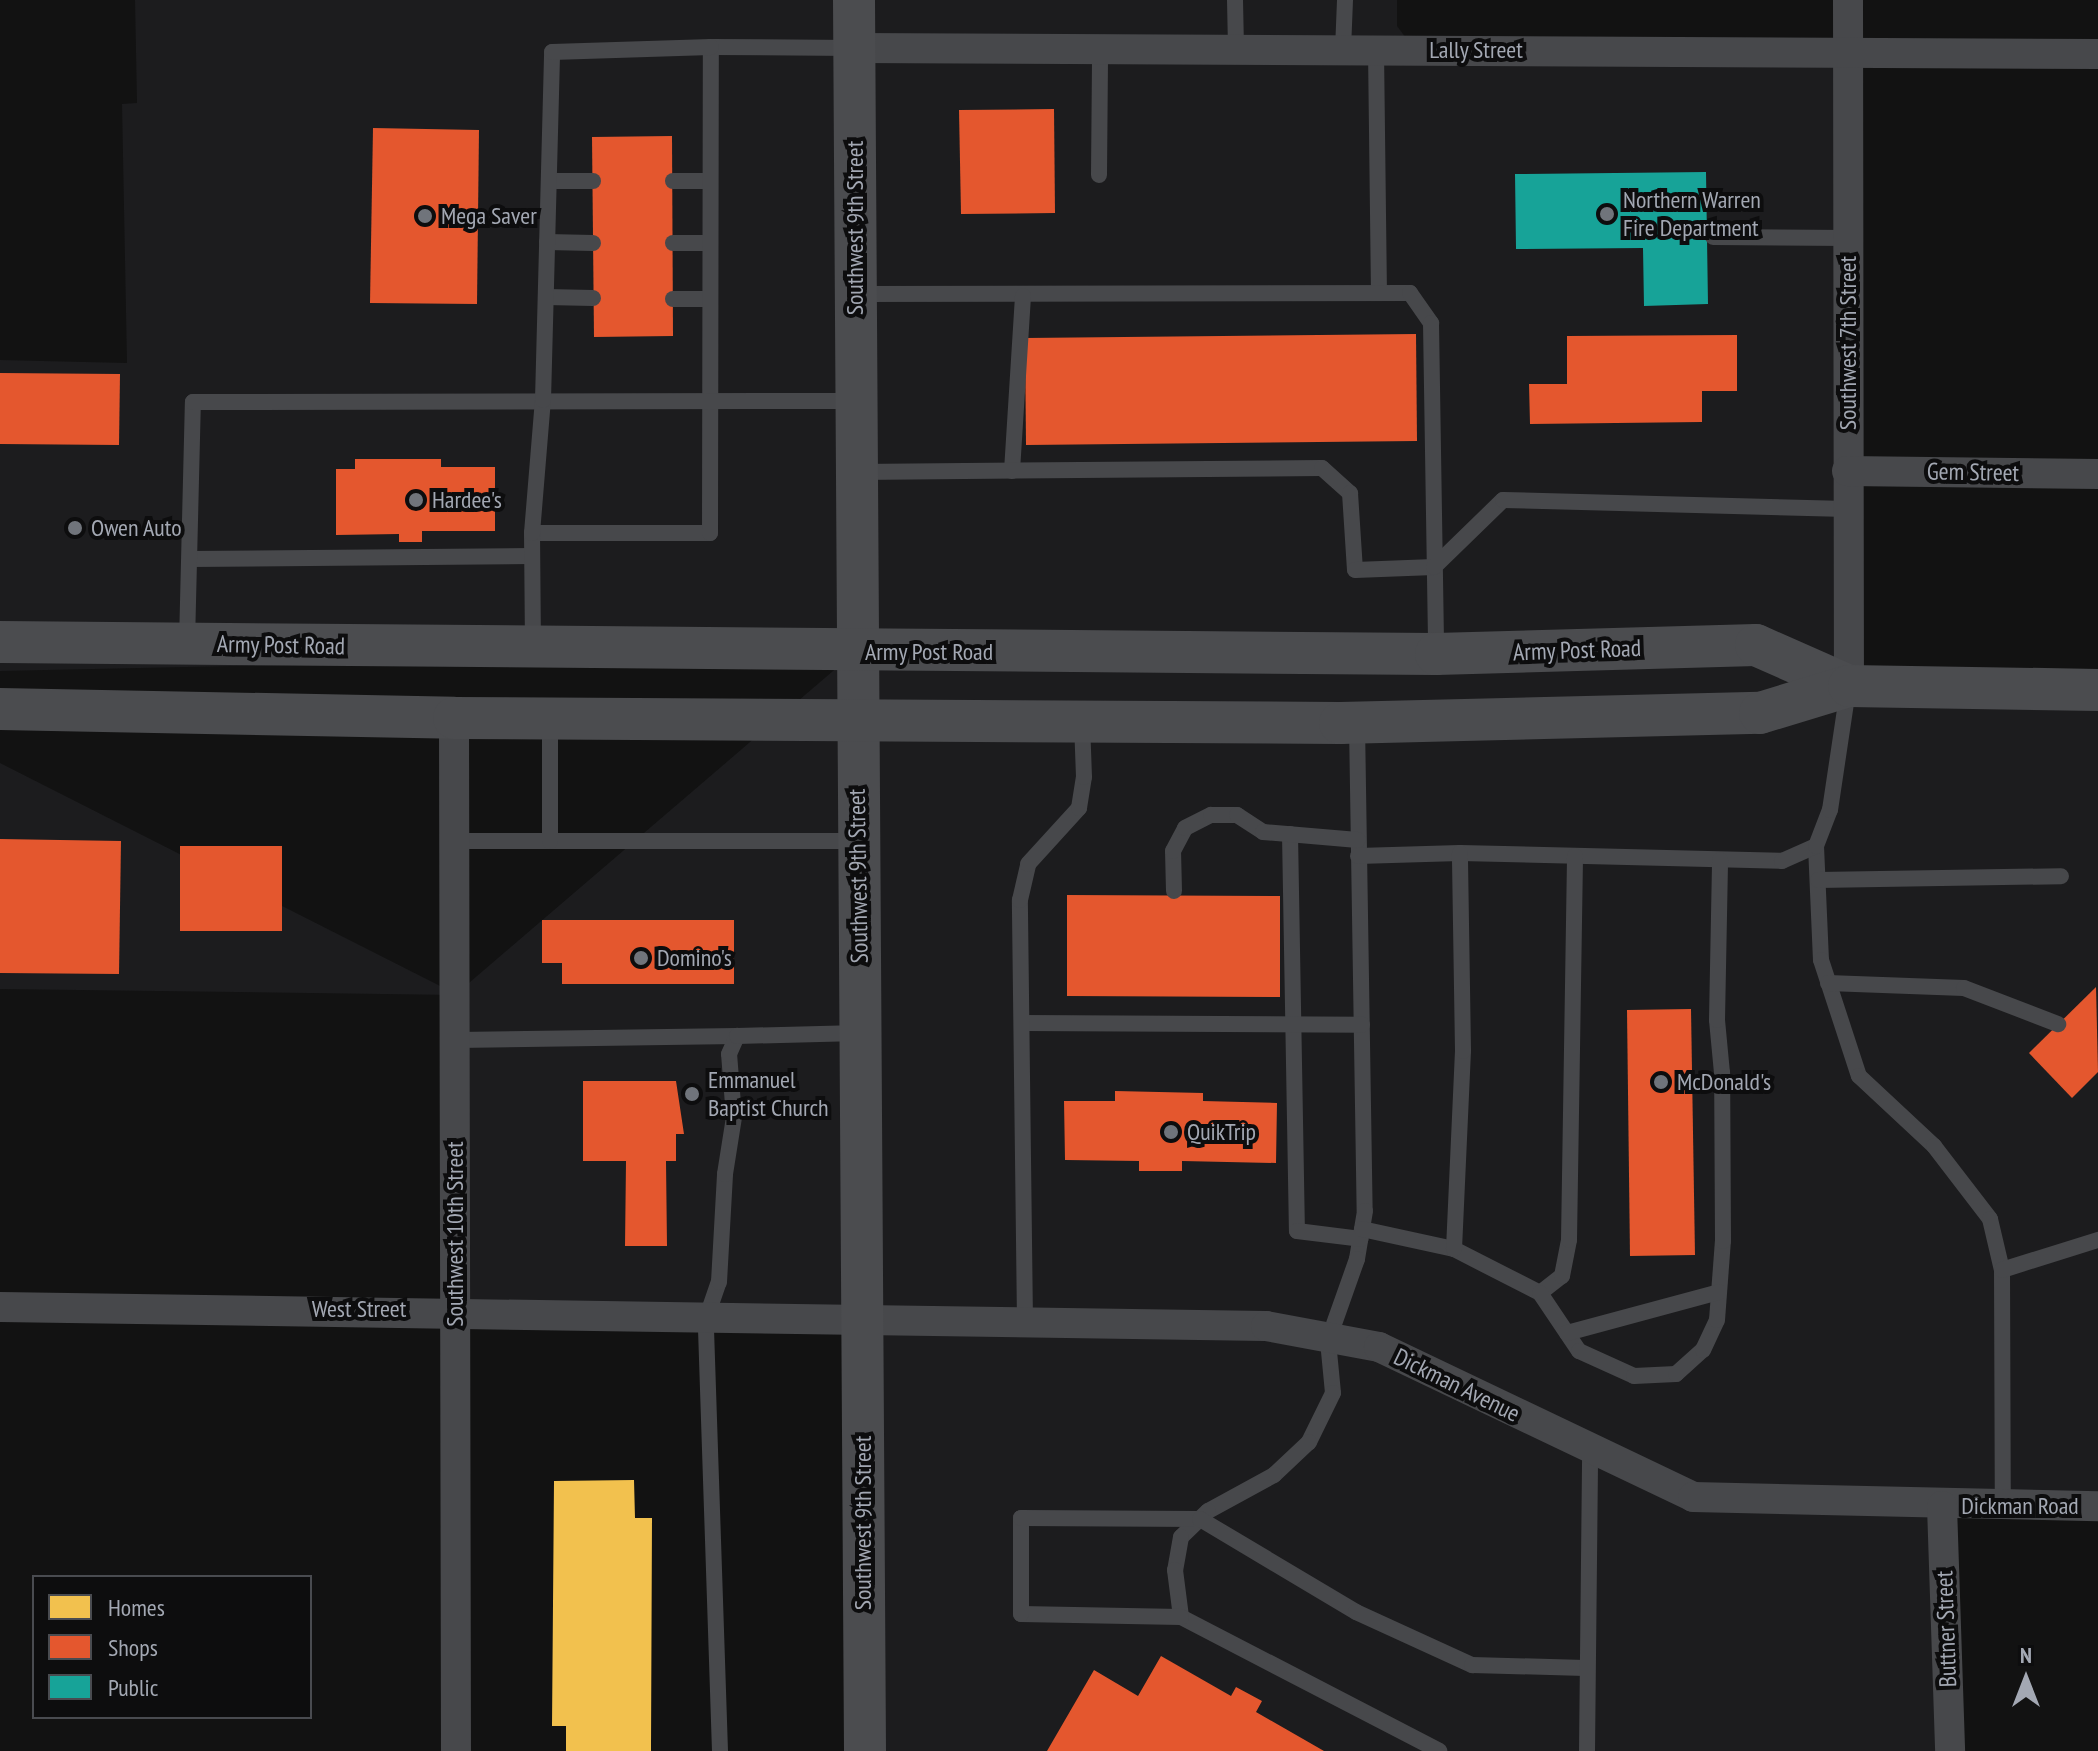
<!DOCTYPE html>
<html>
<head>
<meta charset="utf-8">
<style>
  body { margin:0 }
  #map { position:relative; width:2098px; height:1751px; overflow:hidden; background:#121212; font-family:"PT Sans Narrow",sans-serif }
  div>[style] { position:absolute }
  .built>* { inset:0; background:#1c1c1e }
  .homes>* { inset:0; background:#f2c14e }
  .shops>* { inset:0; background:#e4572e }
  .public>* { inset:0; background:#17a398 }
  .service>* { height:16px; margin:-8px; padding:0 8px; transform-origin:8px; border-radius:8px; background:#47484b }
  .minor>* { height:30px; margin:-15px; padding:0 15px; transform-origin:15px; border-radius:15px; background:#47484b }
  .secondary>* { height:42px; margin:-21px; padding:0 21px; transform-origin:21px; border-radius:21px; background:#4b4c4f }
  .dots>* { width:22px; height:22px; translate:-50% -50%; box-sizing:border-box; border:4px solid #0d0d0e; border-radius:50% }
  span { translate:-50% -50%; white-space:nowrap; text-align:center; line-height:1.15; -webkit-text-stroke:8px #0d0d0e; paint-order:stroke }
  .street-label { font-size:24px; color:#a3a8b3 }
  .poi-label { font-size:24px; color:#a3a8b3 }
  .left { translate:0 -50%; text-align:left }
  .legend { position:absolute; left:32px; top:1575px; width:280px; height:144px; box-sizing:border-box; background:#0d0d0e; border:2px solid #494b50; margin:0; padding:10px 14px; list-style:none; font-size:24px; color:#a3a8b3 }
  .legend li { display:flex; align-items:center; gap:16px; height:40px }
  .legend b { width:40px; border:2px solid #494b50 }
  .north { position:absolute; left:1986px; top:1639px; width:80px; height:80px; -webkit-text-stroke:6px #0d0d0e; paint-order:stroke; rotate:0deg; font-size:22px; font-weight:700; line-height:32px; text-align:center; color:#a3a8b3 }
  .north::after { content:''; display:block; margin:auto; width:28px; height:36px; background:#a3a8b3; clip-path:polygon(50% 0,100% 100%,50% 72%,0 100%) }
</style>
</head>
<body>
<div id="map">
  <div class="built">
    <i style="clip-path:polygon(135px 0,1397px 0,1397px 26px,1415px 50px,1848px 53px,1849px 686px,2098px 690px,2098px 1506px,1942px 1506px,1950px 1751px,865px 1751px,862px 1321px,454px 1310px,456px 995px,0 989px,0 763px,456px 994px,854px 653px,0 671px,0 360px,127px 363px,122px 104px,137px 103px)"></i>
  </div>
  <div class="homes">
    <i style="clip-path:polygon(634px 1480px,635px 1518px,652px 1518px,651px 1751px,566px 1751px,566px 1726px,552px 1726px,554px 1481px)"></i>
  </div>
  <div class="shops">
    <i style="clip-path:polygon(1054px 109px,1055px 213px,961px 214px,959px 110px)"></i>
    <i style="clip-path:polygon(373px 128px,479px 130px,477px 304px,370px 303px)"></i>
    <i style="clip-path:polygon(672px 136px,673px 336px,594px 337px,592px 137px)"></i>
    <i style="clip-path:polygon(1416px 334px,1417px 441px,1026px 445px,1025px 338px)"></i>
    <i style="clip-path:polygon(1737px 335px,1737px 391px,1702px 391px,1702px 422px,1530px 424px,1529px 384px,1567px 384px,1567px 336px)"></i>
    <i style="clip-path:polygon(0 373px,120px 374px,119px 445px,0 444px)"></i>
    <i style="clip-path:polygon(355px 459px,441px 459px,441px 467px,495px 467px,495px 531px,422px 531px,422px 542px,399px 542px,399px 534px,336px 535px,336px 469px,355px 469px)"></i>
    <i style="clip-path:polygon(0 839px,121px 841px,119px 974px,0 973px)"></i>
    <i style="clip-path:polygon(180px 846px,282px 846px,282px 931px,180px 931px)"></i>
    <i style="clip-path:polygon(1067px 895px,1280px 896px,1280px 997px,1067px 996px)"></i>
    <i style="clip-path:polygon(542px 920px,734px 920px,734px 984px,562px 984px,562px 963px,542px 963px)"></i>
    <i style="clip-path:polygon(2096px 987px,2098px 1072px,2072px 1098px,2029px 1053px)"></i>
    <i style="clip-path:polygon(1691px 1009px,1695px 1255px,1630px 1256px,1627px 1010px)"></i>
    <i style="clip-path:polygon(583px 1081px,676px 1081px,684px 1134px,676px 1134px,676px 1161px,666px 1161px,667px 1246px,625px 1246px,626px 1161px,583px 1161px)"></i>
    <i style="clip-path:polygon(1115px 1091px,1203px 1093px,1203px 1101px,1277px 1103px,1276px 1163px,1182px 1161px,1182px 1171px,1139px 1171px,1139px 1161px,1065px 1160px,1064px 1101px,1115px 1101px)"></i>
    <i style="clip-path:polygon(1161px 1656px,1231px 1696px,1236px 1687px,1262px 1701px,1256px 1712px,1324px 1751px,1047px 1751px,1094px 1670px,1138px 1696px)"></i>
  </div>
  <div class="public">
    <i style="clip-path:polygon(1706px 172px,1708px 304px,1644px 306px,1643px 248px,1516px 249px,1515px 174px)"></i>
  </div>
  <div class="service">
    <i style="left:1235px;top:0;width:49px;rotate:88.8deg"></i>
    <i style="left:1343px;top:50px;width:50px;rotate:-87.7deg"></i>
    <i style="left:1376px;top:50px;width:243px;rotate:89.3deg"></i>
    <i style="left:1099px;top:175px;width:126px;rotate:-89.5deg"></i>
    <i style="left:549px;top:181px;width:44px"></i>
    <i style="left:673px;top:181px;width:37px"></i>
    <i style="left:1713px;top:237px;width:135px;rotate:0.4deg"></i>
    <i style="left:547px;top:242px;width:46px;rotate:1.2deg"></i>
    <i style="left:673px;top:243px;width:37px"></i>
    <i style="left:856px;top:294px;width:554px;rotate:-0.1deg"></i>
    <i style="left:1410px;top:293px;width:37px;rotate:55deg"></i>
    <i style="left:1431px;top:323px;width:329px;rotate:89.1deg"></i>
    <i style="left:546px;top:297px;width:47px;rotate:1.2deg"></i>
    <i style="left:673px;top:299px;width:37px"></i>
    <i style="left:1012px;top:471px;width:175px;rotate:-86.4deg"></i>
    <i style="left:858px;top:472px;width:464px;rotate:-0.5deg"></i>
    <i style="left:1322px;top:468px;width:38px;rotate:42deg"></i>
    <i style="left:1350px;top:493px;width:77px;rotate:86.3deg"></i>
    <i style="left:1355px;top:570px;width:79px;rotate:-2.2deg"></i>
    <i style="left:1434px;top:567px;width:96px;rotate:-44.2deg"></i>
    <i style="left:1503px;top:500px;width:344px;rotate:1.5deg"></i>
    <i style="left:532px;top:533px;width:178px"></i>
    <i style="left:710px;top:533px;width:486px;rotate:-89.9deg"></i>
    <i style="left:711px;top:47px;width:142px;rotate:0.4deg"></i>
    <i style="left:190px;top:559px;width:342px;rotate:-0.5deg"></i>
    <i style="left:187px;top:643px;width:241px;rotate:-88.6deg"></i>
    <i style="left:193px;top:402px;width:662px;rotate:-0.09deg"></i>
    <i style="left:533px;top:647px;width:114px;rotate:-90.5deg"></i>
    <i style="left:532px;top:533px;width:133px;rotate:-85.3deg"></i>
    <i style="left:543px;top:400px;width:348px;rotate:-88.5deg"></i>
    <i style="left:552px;top:52px;width:159px;rotate:-1.8deg"></i>
    <i style="left:1357px;top:724px;width:487px;rotate:89.1deg"></i>
    <i style="left:1365px;top:1211px;width:49px;rotate:99.5deg"></i>
    <i style="left:1357px;top:1259px;width:87px;rotate:109.5deg"></i>
    <i style="left:1328px;top:1341px;width:52px;rotate:84.5deg"></i>
    <i style="left:1333px;top:1393px;width:55px;rotate:116.1deg"></i>
    <i style="left:1309px;top:1442px;width:48px;rotate:136.7deg"></i>
    <i style="left:1274px;top:1475px;width:75px;rotate:151.4deg"></i>
    <i style="left:1208px;top:1511px;width:37px;rotate:136deg"></i>
    <i style="left:1181px;top:1537px;width:34px;rotate:100deg"></i>
    <i style="left:1175px;top:1570px;width:47px;rotate:82.7deg"></i>
    <i style="left:1181px;top:1617px;width:291px;rotate:27.4deg"></i>
    <i style="left:1290px;top:834px;width:397px;rotate:89deg"></i>
    <i style="left:1297px;top:1231px;width:64px;rotate:7.1deg"></i>
    <i style="left:455px;top:841px;width:402px"></i>
    <i style="left:550px;top:841px;width:123px;rotate:-90deg"></i>
    <i style="left:1816px;top:846px;width:114px;rotate:87.5deg"></i>
    <i style="left:1821px;top:960px;width:122px;rotate:71.9deg"></i>
    <i style="left:1859px;top:1076px;width:103px;rotate:43deg"></i>
    <i style="left:1934px;top:1146px;width:92px;rotate:52.5deg"></i>
    <i style="left:1990px;top:1219px;width:52px;rotate:76.8deg"></i>
    <i style="left:2002px;top:1270px;width:236px;rotate:89.8deg"></i>
    <i style="left:1358px;top:856px;width:102px;rotate:-1.7deg"></i>
    <i style="left:1460px;top:853px;width:322px;rotate:1.4deg"></i>
    <i style="left:1782px;top:861px;width:37px;rotate:-24deg"></i>
    <i style="left:1816px;top:846px;width:39px;rotate:-69deg"></i>
    <i style="left:1830px;top:810px;width:121px;rotate:-81.5deg"></i>
    <i style="left:1818px;top:880px;width:243px;rotate:-0.9deg"></i>
    <i style="left:1174px;top:891px;width:40px;rotate:-91.4deg"></i>
    <i style="left:1173px;top:851px;width:26px;rotate:-62deg"></i>
    <i style="left:1185px;top:828px;width:29px;rotate:-27deg"></i>
    <i style="left:1211px;top:815px;width:26px"></i>
    <i style="left:1237px;top:815px;width:31px;rotate:33deg"></i>
    <i style="left:1263px;top:832px;width:95px;rotate:4.8deg"></i>
    <i style="left:1828px;top:983px;width:136px;rotate:2.1deg"></i>
    <i style="left:1964px;top:988px;width:101px;rotate:21deg"></i>
    <i style="left:1022px;top:1023px;width:340px;rotate:0.3deg"></i>
    <i style="left:457px;top:1040px;width:280px;rotate:-0.8deg"></i>
    <i style="left:1362px;top:1229px;width:94px;rotate:12.3deg"></i>
    <i style="left:1454px;top:1249px;width:97px;rotate:27.1deg"></i>
    <i style="left:1540px;top:1293px;width:28px;rotate:-38deg"></i>
    <i style="left:1562px;top:1276px;width:37px;rotate:-79deg"></i>
    <i style="left:1569px;top:1240px;width:384px;rotate:-89.1deg"></i>
    <i style="left:1454px;top:1249px;width:198px;rotate:-87.4deg"></i>
    <i style="left:1463px;top:1051px;width:198px;rotate:-90.9deg"></i>
    <i style="left:2002px;top:1270px;width:101px;rotate:-17.4deg"></i>
    <i style="left:1540px;top:1293px;width:70px;rotate:56.1deg"></i>
    <i style="left:1579px;top:1351px;width:60px;rotate:24.4deg"></i>
    <i style="left:1634px;top:1376px;width:42px;rotate:-2.7deg"></i>
    <i style="left:1676px;top:1374px;width:36px;rotate:-42deg"></i>
    <i style="left:1703px;top:1350px;width:33px;rotate:-65deg"></i>
    <i style="left:1717px;top:1320px;width:79px;rotate:-85.7deg"></i>
    <i style="left:1723px;top:1241px;width:168px;rotate:-90.3deg"></i>
    <i style="left:1722px;top:1073px;width:53px;rotate:-95.4deg"></i>
    <i style="left:1717px;top:1020px;width:160px;rotate:-88.9deg"></i>
    <i style="left:1025px;top:1322px;width:422px;rotate:-90.7deg"></i>
    <i style="left:1020px;top:900px;width:37px;rotate:-77deg"></i>
    <i style="left:1028px;top:864px;width:76px;rotate:-47.7deg"></i>
    <i style="left:1079px;top:808px;width:31px;rotate:-81deg"></i>
    <i style="left:1084px;top:777px;width:55px;rotate:-92.1deg"></i>
    <i style="left:1567px;top:1333px;width:157px;rotate:-15.1deg"></i>
    <i style="left:1181px;top:1617px;width:160px;rotate:-178.9deg"></i>
    <i style="left:1021px;top:1614px;width:96px;rotate:-90deg"></i>
    <i style="left:1021px;top:1518px;width:179px;rotate:0.3deg"></i>
    <i style="left:1200px;top:1519px;width:182px;rotate:30.8deg"></i>
    <i style="left:1356px;top:1612px;width:128px;rotate:24.6deg"></i>
    <i style="left:1472px;top:1665px;width:113px;rotate:1.5deg"></i>
    <i style="left:720px;top:1751px;width:432px;rotate:-91.9deg"></i>
    <i style="left:706px;top:1319px;width:39px;rotate:-71deg"></i>
    <i style="left:719px;top:1282px;width:108px;rotate:-86.8deg"></i>
    <i style="left:725px;top:1174px;width:58px;rotate:-81deg"></i>
    <i style="left:734px;top:1117px;width:63px;rotate:-94.5deg"></i>
    <i style="left:729px;top:1054px;width:20px;rotate:-66deg"></i>
    <i style="left:737px;top:1036px;width:122px;rotate:-1.4deg"></i>
    <i style="left:1587px;top:1751px;width:299px;rotate:-89.4deg"></i>
  </div>
  <div class="minor">
    <i style="left:1848px;top:0;width:686px;rotate:89.92deg"></i>
    <i style="left:855px;top:48px;width:1243px;rotate:0.28deg"></i>
    <i style="left:1847px;top:471px;width:251px;rotate:0.7deg"></i>
    <i style="left:454px;top:718px;width:1033px;rotate:89.89deg"></i>
    <i style="left:0;top:1307px;width:1266px;rotate:0.86deg"></i>
    <i style="left:1266px;top:1326px;width:115px;rotate:10.5deg"></i>
    <i style="left:1379px;top:1347px;width:348px;rotate:25.5deg"></i>
    <i style="left:1693px;top:1497px;width:405px;rotate:1.3deg"></i>
    <i style="left:1942px;top:1506px;width:245px;rotate:88.1deg"></i>
  </div>
  <div class="secondary">
    <i style="left:854px;top:0;width:1751px;rotate:89.64deg"></i>
    <i style="left:0;top:642px;width:1436px;rotate:0.48deg"></i>
    <i style="left:1436px;top:654px;width:320px;rotate:-1.6deg"></i>
    <i style="left:1756px;top:645px;width:102px;rotate:23.8deg"></i>
    <i style="left:0;top:709px;width:454px;rotate:1.1deg"></i>
    <i style="left:454px;top:718px;width:886px;rotate:0.32deg"></i>
    <i style="left:1340px;top:723px;width:420px;rotate:-1.4deg"></i>
    <i style="left:1760px;top:713px;width:93px;rotate:-16.9deg"></i>
    <i style="left:1849px;top:686px;width:249px;rotate:0.9deg"></i>
  </div>
  <div class="dots">
    <i style="left:1607px;top:214px;background:#70747b"></i>
    <i style="left:425px;top:216px;background:#70747b"></i>
    <i style="left:416px;top:500px;background:#70747b"></i>
    <i style="left:75px;top:528px;background:#70747b"></i>
    <i style="left:641px;top:958px;background:#70747b"></i>
    <i style="left:1661px;top:1082px;background:#70747b"></i>
    <i style="left:692px;top:1094px;background:#70747b"></i>
    <i style="left:1171px;top:1132px;background:#70747b"></i>
  </div>
  <div class="street-label">
    <span style="left:1476px;top:50px">Lally Street</span>
    <span style="left:855px;top:228px;rotate:-90deg">Southwest 9th Street</span>
    <span style="left:1848px;top:343px;rotate:-90deg">Southwest 7th Street</span>
    <span style="left:1973px;top:472px;rotate:1deg">Gem Street</span>
    <span style="left:281px;top:645px;rotate:1deg">Army Post Road</span>
    <span style="left:1577px;top:650px;rotate:-2deg">Army Post Road</span>
    <span style="left:929px;top:652px">Army Post Road</span>
    <span style="left:858px;top:876px;rotate:-91deg">Southwest 9th Street</span>
    <span style="left:455px;top:1234px;rotate:-90deg">Southwest 10th Street</span>
    <span style="left:359px;top:1309px">West Street</span>
    <span style="left:1457px;top:1385px;rotate:26deg">Dickman Avenue</span>
    <span style="left:2020px;top:1506px">Dickman Road</span>
    <span style="left:863px;top:1523px;rotate:-90deg">Southwest 9th Street</span>
    <span style="left:1946px;top:1629px;rotate:-92deg">Buttner Street</span>
  </div>
  <div class="poi-label">
    <span class="left" style="left:1623px;top:214px">Northern Warren<br>Fire Department</span>
    <span class="left" style="left:441px;top:216px">Mega Saver</span>
    <span class="left" style="left:432px;top:500px">Hardee's</span>
    <span class="left" style="left:91px;top:528px">Owen Auto</span>
    <span class="left" style="left:657px;top:958px">Domino's</span>
    <span class="left" style="left:708px;top:1094px">Emmanuel<br>Baptist Church</span>
    <span class="left" style="left:1677px;top:1082px">McDonald's</span>
    <span class="left" style="left:1187px;top:1132px">QuikTrip</span>
  </div>
  <ul class="legend">
  <li><b style="height:22px;background:#f2c14e"></b>Homes</li>
  <li><b style="height:22px;background:#e4572e"></b>Shops</li>
  <li><b style="height:22px;background:#17a398"></b>Public</li>
  </ul>
  <div class="north">N</div>
</div>
</body>
</html>
